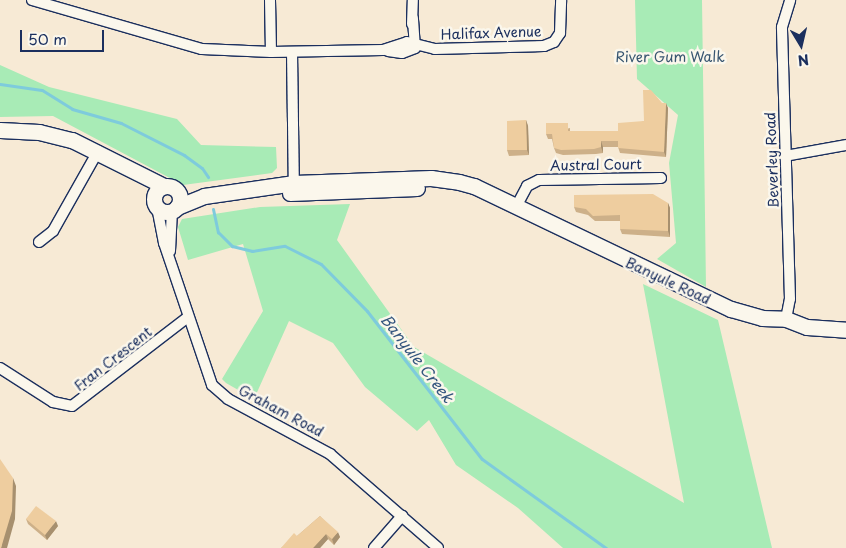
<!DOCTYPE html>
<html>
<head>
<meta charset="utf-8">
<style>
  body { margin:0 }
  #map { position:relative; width:846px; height:548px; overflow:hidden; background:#f7ead5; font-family:"Playpen Sans",sans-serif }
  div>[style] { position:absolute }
  .green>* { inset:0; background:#a8ebb6 }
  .stream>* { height:3px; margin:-1.5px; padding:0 1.5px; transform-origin:1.5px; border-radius:1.5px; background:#7ecbdc }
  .roads { filter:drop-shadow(1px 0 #1b2f5e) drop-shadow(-1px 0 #1b2f5e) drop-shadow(0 1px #1b2f5e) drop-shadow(0 -1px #1b2f5e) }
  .street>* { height:10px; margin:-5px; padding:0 5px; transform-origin:5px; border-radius:5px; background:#fbf7ec }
  .secondary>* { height:15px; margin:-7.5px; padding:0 7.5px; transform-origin:7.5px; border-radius:7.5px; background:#fbf7ec }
  .secondary>.ring { margin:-7.5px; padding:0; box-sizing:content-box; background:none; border:15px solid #fbf7ec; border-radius:50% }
  .wall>* { inset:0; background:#cdb089 }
  .shaded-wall>* { inset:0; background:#a7906f }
  .building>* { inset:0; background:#eecd9f }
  span { translate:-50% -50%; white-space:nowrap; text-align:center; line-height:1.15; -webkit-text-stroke:5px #fbf7ec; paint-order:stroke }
  .street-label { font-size:14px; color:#1b2f5e }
  .park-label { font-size:14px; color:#375570 }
  .water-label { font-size:15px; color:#34567e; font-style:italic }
  .north { position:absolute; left:776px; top:20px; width:50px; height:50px; -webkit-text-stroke:4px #fbf7ec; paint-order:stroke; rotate:171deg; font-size:14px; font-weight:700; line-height:20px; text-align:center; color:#1b2f5e }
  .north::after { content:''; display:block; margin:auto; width:18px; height:22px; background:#1b2f5e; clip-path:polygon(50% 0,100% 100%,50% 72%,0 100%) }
  .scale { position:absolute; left:20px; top:30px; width:84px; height:22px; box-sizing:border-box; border:2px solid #1b2f5e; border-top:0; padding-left:6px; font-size:15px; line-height:18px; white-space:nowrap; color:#1b2f5e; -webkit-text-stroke:4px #fbf7ec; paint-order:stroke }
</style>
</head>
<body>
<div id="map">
  <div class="green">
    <i style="clip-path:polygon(635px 0,702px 0,706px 287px,657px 259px,676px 243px,669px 163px,678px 115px,637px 79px)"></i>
    <i style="clip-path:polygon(0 65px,49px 87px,177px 119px,201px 145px,276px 147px,277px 168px,272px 173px,183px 185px,53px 116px,0 117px)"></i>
    <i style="clip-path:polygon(350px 204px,337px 240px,414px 347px,684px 503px,643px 284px,718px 320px,772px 548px,563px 548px,518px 508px,456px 465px,429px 420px,417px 431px,365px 387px,333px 343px,289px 321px,254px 399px,226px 383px,222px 379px,263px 311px,243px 244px,188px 260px,178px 227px,182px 219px,260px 207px)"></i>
  </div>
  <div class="stream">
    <i style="left:0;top:84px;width:42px;rotate:8.1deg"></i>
    <i style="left:42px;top:90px;width:36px;rotate:32deg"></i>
    <i style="left:72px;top:109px;width:51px;rotate:15.9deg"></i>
    <i style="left:121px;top:123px;width:71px;rotate:26.9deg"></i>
    <i style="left:184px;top:155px;width:22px;rotate:36deg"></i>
    <i style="left:202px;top:168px;width:11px;rotate:56deg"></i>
    <i style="left:213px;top:209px;width:24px;rotate:78deg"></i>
    <i style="left:218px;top:232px;width:20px;rotate:45deg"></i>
    <i style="left:232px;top:246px;width:21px;rotate:14deg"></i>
    <i style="left:252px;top:251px;width:33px;rotate:-9deg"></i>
    <i style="left:285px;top:246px;width:40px;rotate:26.6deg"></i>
    <i style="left:321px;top:264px;width:66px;rotate:45.6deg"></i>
    <i style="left:367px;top:311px;width:187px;rotate:52.2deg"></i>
    <i style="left:482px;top:459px;width:153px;rotate:35.7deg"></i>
  </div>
  <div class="roads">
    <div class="street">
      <i style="left:32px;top:0;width:177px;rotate:16.1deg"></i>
      <i style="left:202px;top:49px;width:69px;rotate:2.5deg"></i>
      <i style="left:271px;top:52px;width:112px;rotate:-1deg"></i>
      <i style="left:383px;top:50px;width:25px;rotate:-18deg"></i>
      <i style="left:270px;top:0;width:52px;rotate:88.9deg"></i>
      <i style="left:412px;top:24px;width:24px;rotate:-88deg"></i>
      <i style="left:407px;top:42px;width:29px;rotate:14deg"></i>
      <i style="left:435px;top:49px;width:109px;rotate:-1.6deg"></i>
      <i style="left:544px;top:46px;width:11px;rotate:-22deg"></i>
      <i style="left:554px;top:42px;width:11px;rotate:-56deg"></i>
      <i style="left:560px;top:33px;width:33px;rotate:-88deg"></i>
      <i style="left:388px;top:51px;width:14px;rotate:8deg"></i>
      <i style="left:402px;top:53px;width:14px;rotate:-21deg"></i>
      <i style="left:415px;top:48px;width:30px;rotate:-94deg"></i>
      <i style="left:292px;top:52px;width:135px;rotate:89.2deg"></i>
      <i style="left:785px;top:156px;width:62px;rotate:-10.2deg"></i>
      <i style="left:157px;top:207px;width:37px;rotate:79deg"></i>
      <i style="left:164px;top:243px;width:150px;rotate:71.3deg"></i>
      <i style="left:212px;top:385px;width:21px;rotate:41deg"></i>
      <i style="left:228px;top:399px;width:116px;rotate:28.3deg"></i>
      <i style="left:330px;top:454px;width:143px;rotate:41deg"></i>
      <i style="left:516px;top:207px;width:24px;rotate:-62deg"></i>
      <i style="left:527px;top:186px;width:13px;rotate:-27deg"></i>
      <i style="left:539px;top:180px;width:122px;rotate:-0.9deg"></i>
      <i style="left:39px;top:242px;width:18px;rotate:-38deg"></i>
      <i style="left:53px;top:231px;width:92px;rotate:-60.6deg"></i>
      <i style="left:170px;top:251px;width:41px;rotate:-87.2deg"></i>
      <i style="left:786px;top:319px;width:20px;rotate:-79deg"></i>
      <i style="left:790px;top:299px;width:272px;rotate:-91.7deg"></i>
      <i style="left:782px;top:27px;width:28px;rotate:-73deg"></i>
      <i style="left:0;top:368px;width:63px;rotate:32.7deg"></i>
      <i style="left:53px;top:402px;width:19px;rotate:12deg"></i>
      <i style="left:72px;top:406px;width:146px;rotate:-37.5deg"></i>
      <i style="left:374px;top:548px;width:43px;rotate:-48.8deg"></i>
    </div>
    <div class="secondary">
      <i style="left:0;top:130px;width:39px;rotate:3deg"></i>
      <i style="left:39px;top:132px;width:34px;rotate:14deg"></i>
      <i style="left:72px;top:140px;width:103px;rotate:26.6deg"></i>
      <i class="ring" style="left:154px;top:186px;width:11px;height:11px"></i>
      <i style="left:290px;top:193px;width:127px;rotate:-2.3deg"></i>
      <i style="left:177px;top:207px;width:29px;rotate:-22deg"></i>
      <i style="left:204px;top:196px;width:91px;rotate:-8.2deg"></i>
      <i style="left:294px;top:183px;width:137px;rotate:-2.1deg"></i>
      <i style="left:431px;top:178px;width:28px;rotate:8deg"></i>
      <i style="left:459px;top:182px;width:16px;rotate:15deg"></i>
      <i style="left:474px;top:186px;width:285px;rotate:25.6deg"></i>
      <i style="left:731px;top:309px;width:32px;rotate:16deg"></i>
      <i style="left:762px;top:318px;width:24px;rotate:2deg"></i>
      <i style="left:786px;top:319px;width:22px;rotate:21deg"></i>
      <i style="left:807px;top:327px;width:39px;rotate:4deg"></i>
    </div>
  </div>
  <div class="wall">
    <i style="clip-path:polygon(662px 103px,668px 108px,666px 157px,620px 153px,618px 147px,603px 147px,603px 153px,596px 154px,563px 155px,556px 153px,554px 148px,552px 139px,548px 139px,546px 134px,570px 128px,570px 131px,618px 131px,644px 121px)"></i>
    <i style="clip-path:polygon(526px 120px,528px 126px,529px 155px,509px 156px,507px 150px)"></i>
    <i style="clip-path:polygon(668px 203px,670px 208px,670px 237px,622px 234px,620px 229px,620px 221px,595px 221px,588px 215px,576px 212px,574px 207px)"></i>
    <i style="clip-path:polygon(320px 516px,340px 537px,334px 545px,328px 539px,320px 548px,281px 548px,297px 536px)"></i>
    <i style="clip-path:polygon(26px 519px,58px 526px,47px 540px,28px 524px)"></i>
  </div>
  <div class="shaded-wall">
    <i style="clip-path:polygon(666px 103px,668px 108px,666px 157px,664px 152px)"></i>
    <i style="clip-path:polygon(526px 120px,528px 126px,529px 155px,527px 150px)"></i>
    <i style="clip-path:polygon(601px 141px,603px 147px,603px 153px,601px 147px)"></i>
    <i style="clip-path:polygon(668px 203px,670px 208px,670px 237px,668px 231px)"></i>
    <i style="clip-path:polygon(13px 478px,16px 486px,15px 519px,7px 548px,1px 548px)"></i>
    <i style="clip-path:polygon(56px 521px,58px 526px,47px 540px,45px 535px)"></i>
    <i style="clip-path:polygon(338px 532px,340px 537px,334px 545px,332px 539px)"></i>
    <i style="clip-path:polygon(326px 534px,328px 539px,320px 548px,313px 548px)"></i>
  </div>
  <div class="building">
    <i style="clip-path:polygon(643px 90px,651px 90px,662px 103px,666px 103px,664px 152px,618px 148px,618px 141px,601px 141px,601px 147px,594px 149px,561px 150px,554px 148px,552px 134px,546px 134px,546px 123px,568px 123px,568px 131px,618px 131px,618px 123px,644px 121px)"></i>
    <i style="clip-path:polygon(526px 120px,527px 150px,507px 150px,507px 121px)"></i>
    <i style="clip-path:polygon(653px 194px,668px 203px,668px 231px,620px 229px,620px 215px,593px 216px,586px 209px,574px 207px,574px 195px)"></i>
    <i style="clip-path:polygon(0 459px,13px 478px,12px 511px,1px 548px,0 548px)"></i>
    <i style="clip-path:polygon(36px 506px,56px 521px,45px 535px,26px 519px)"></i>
    <i style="clip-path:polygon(320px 516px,338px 532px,332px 539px,326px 534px,313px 548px,281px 548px,294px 533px,297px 536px)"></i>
  </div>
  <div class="street-label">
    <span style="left:491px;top:33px;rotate:-2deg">Halifax Avenue</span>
    <span style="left:772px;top:160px;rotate:-92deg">Beverley Road</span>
    <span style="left:596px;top:165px;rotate:-1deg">Austral Court</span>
    <span style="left:668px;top:281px;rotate:25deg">Banyule Road</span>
    <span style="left:113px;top:359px;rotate:-38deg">Fran Crescent</span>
    <span style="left:281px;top:411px;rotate:28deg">Graham Road</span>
  </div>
  <div class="park-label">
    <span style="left:670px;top:57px">River Gum Walk</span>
  </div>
  <div class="water-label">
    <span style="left:418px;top:358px;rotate:52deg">Banyule Creek</span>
  </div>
  <div class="north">N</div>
  <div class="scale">50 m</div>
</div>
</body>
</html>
